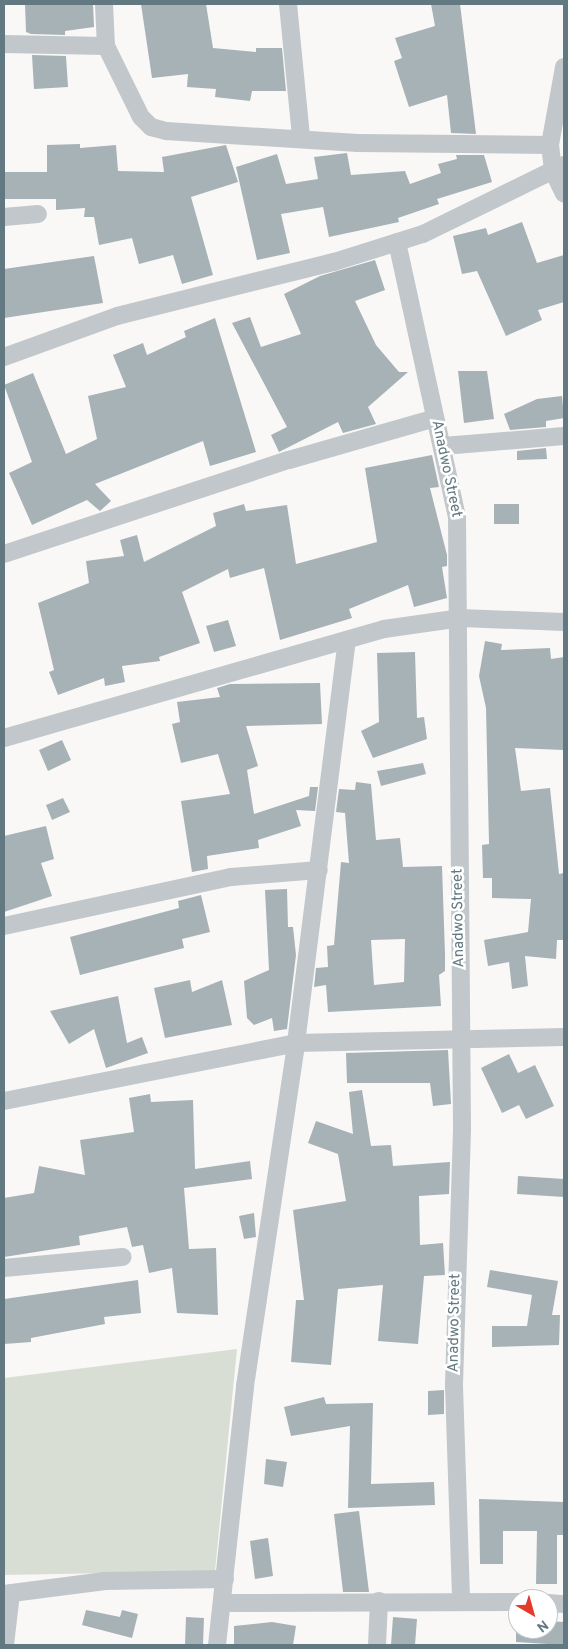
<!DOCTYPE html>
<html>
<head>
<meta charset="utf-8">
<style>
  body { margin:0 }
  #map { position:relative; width:568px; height:1649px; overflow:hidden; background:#f9f8f6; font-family:Overpass,sans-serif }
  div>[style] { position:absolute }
  .green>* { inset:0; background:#d9ded5 }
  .building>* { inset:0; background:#a6b2b5 }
  .minor>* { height:18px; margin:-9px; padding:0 9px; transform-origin:9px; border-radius:9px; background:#c1c7ca }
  span { translate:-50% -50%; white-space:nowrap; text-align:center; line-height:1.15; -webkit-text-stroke:5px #fff; paint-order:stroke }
  .street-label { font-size:15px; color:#637981 }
  .frame { position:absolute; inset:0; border:5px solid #637981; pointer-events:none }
  .north { position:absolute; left:508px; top:1589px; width:50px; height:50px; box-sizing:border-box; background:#fff; border:1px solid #c1c9cd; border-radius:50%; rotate:142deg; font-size:14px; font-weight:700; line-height:20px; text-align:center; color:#637981 }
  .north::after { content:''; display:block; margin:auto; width:18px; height:22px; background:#e53929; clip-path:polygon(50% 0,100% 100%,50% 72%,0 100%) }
</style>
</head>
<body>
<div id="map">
  <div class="green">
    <i style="clip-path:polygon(237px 1349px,215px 1571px,4px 1575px,4px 1378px)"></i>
  </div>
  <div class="building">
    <i style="clip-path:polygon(25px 4px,93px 4px,94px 27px,65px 31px,65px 35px,31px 34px,26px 32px)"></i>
    <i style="clip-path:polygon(141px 4px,206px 4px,213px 48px,256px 52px,256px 48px,282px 48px,286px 91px,252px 91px,250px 101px,215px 97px,216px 89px,187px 87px,188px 74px,152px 78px)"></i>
    <i style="clip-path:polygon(431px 4px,460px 4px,476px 134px,451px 133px,447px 95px,409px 107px,394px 61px,402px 58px,395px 38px,435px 26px)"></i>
    <i style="clip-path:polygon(32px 55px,66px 56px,68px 87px,34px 89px)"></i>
    <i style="clip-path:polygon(80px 144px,80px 148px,116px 145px,118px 171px,164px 172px,162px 157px,226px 145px,238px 182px,191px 197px,213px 275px,182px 284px,173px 255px,139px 264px,132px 238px,99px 245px,94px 217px,84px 217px,85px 208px,56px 210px,56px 199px,4px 199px,4px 172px,47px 172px,47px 145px)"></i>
    <i style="clip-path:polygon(347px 153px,351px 175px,405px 171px,410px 184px,441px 173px,438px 164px,457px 159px,456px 155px,484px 155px,492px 182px,437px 199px,439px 204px,398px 218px,399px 222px,329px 237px,323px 207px,281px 214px,290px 253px,257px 260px,236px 167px,277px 154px,286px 184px,318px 179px,314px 157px)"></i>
    <i style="clip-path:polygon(522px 222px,537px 263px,564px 255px,564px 302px,538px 310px,542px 320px,506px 336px,477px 271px,462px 274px,453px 236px,486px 228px,488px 235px)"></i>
    <i style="clip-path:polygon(94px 256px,103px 303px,4px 318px,4px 269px)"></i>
    <i style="clip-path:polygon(375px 260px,385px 290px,355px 301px,376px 345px,399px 372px,408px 372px,368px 407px,376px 424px,343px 433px,338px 422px,279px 452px,271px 435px,287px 427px,232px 323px,250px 317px,261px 347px,301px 334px,284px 294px,320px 276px)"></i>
    <i style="clip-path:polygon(215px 318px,256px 452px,210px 466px,203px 441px,95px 484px,111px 501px,100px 511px,87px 500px,32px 525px,9px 473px,32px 462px,4px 385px,33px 373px,66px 454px,97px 439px,88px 396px,126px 387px,113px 355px,143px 343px,147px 355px,186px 337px,184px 331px)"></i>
    <i style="clip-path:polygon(458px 371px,487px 371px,494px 419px,464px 423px)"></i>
    <i style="clip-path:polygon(562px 396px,564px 418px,546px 421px,546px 427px,510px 430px,504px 414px,537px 399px)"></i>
    <i style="clip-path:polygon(546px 448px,547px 459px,517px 460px,517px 451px)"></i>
    <i style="clip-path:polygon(432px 455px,439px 487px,430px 488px,447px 555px,447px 566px,442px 567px,447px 598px,414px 607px,408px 585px,349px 609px,352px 618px,280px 640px,264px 568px,230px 578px,228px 569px,182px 592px,200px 643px,159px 657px,160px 661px,122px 666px,125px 682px,105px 686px,104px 678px,58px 695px,49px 672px,54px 670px,38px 603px,89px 583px,86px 561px,124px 556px,120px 540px,137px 535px,144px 562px,216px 526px,213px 513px,244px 504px,246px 511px,287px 505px,296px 564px,377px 542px,365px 468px)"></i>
    <i style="clip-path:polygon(494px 504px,519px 504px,519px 524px,494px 524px)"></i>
    <i style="clip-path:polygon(228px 620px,236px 646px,214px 652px,206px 626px)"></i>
    <i style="clip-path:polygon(485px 641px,502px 644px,501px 650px,550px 648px,551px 659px,564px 657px,564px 750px,515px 748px,521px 791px,550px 788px,559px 874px,564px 873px,564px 940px,557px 940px,556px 959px,525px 956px,528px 986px,512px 989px,509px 962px,488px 966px,484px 940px,528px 932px,531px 899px,492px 898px,492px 878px,483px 878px,482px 845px,489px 844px,486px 708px,479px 676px)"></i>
    <i style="clip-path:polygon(415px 652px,417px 718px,424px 717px,427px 739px,373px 758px,361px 731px,379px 722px,377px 653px)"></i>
    <i style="clip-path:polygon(320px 683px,322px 724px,246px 726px,258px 766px,247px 770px,254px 814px,309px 796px,310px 787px,318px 787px,315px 811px,296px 810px,301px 826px,258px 840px,259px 848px,207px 856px,208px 869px,192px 872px,181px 801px,230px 794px,218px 754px,181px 763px,172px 724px,180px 722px,177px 702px,220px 697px,217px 688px,230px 684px)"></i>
    <i style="clip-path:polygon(62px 740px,71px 760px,48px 771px,39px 750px)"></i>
    <i style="clip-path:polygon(423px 763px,426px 774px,381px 786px,377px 771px)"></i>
    <i style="clip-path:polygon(evenodd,356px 782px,371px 784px,376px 840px,400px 838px,403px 867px,442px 866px,445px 954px,445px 971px,439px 975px,441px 1006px,328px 1012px,326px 985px,314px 987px,316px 968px,328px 967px,327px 946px,334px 945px,341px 862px,349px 863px,345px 813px,336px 812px,339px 789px,355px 790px,356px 782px,405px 939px,404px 982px,374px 985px,371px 940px,405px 939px)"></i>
    <i style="clip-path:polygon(63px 798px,70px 812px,52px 820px,46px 805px)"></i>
    <i style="clip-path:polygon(46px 826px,54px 859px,41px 863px,52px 896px,4px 912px,4px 836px)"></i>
    <i style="clip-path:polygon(287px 889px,288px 927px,293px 927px,296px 955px,287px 1029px,274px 1031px,272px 1018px,254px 1025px,247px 1018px,244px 981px,269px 970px,265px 890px)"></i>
    <i style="clip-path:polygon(201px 895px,210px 932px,182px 939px,184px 948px,80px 975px,70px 937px,179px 908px,178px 901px)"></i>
    <i style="clip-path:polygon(190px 980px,192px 992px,222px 980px,232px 1025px,165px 1038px,154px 988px)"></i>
    <i style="clip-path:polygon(118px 996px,127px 1043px,142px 1037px,148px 1053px,106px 1068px,94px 1029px,69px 1044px,50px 1011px)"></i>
    <i style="clip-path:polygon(448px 1050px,451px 1104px,433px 1106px,430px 1083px,347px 1083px,346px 1053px)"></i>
    <i style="clip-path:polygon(509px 1054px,518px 1073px,535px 1065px,554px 1106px,526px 1119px,519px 1105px,502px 1113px,481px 1068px)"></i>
    <i style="clip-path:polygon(362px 1090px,371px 1146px,391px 1145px,393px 1166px,450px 1162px,449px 1194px,419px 1196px,420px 1245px,443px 1243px,445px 1275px,424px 1276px,418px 1344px,378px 1341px,383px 1285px,338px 1289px,331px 1365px,291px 1362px,296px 1300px,304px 1300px,293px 1210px,346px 1201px,338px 1154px,308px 1143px,316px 1121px,353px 1134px,349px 1092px)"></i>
    <i style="clip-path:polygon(150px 1094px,151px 1102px,193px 1100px,195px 1169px,250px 1161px,252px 1179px,184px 1188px,189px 1249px,216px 1248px,218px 1315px,177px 1313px,172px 1268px,149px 1273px,143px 1245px,132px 1247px,127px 1227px,79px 1236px,80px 1245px,4px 1257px,4px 1198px,34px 1193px,39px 1166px,85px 1175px,80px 1140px,134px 1132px,129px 1098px)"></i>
    <i style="clip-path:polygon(518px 1176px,564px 1179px,564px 1197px,517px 1194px)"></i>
    <i style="clip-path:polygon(254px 1213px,256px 1237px,244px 1239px,239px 1216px)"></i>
    <i style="clip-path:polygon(490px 1270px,558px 1281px,552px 1315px,560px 1315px,559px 1345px,492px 1347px,492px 1326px,527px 1326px,532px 1295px,487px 1287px)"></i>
    <i style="clip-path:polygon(138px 1280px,141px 1313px,104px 1317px,105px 1324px,31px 1338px,31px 1342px,4px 1344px,4px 1299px)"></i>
    <i style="clip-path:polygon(444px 1390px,444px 1414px,428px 1415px,428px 1391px)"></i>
    <i style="clip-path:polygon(324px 1397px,326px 1404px,373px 1403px,371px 1484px,434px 1482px,435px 1505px,348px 1508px,350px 1426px,291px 1436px,284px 1407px)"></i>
    <i style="clip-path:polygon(266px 1459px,287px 1462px,283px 1487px,264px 1484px)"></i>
    <i style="clip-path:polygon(479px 1499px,564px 1502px,564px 1535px,557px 1535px,557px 1584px,536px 1584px,537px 1531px,503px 1531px,503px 1564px,480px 1564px)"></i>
    <i style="clip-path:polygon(359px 1511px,369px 1592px,343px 1592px,334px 1514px)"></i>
    <i style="clip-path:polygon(268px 1538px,273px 1576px,255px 1579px,250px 1541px)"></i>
    <i style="clip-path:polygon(86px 1610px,120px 1617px,122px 1610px,138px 1614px,132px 1638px,82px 1625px)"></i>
    <i style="clip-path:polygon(186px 1617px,204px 1618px,203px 1645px,185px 1645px)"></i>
    <i style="clip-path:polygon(393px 1617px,417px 1619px,415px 1645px,391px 1645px)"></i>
    <i style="clip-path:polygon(548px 1621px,564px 1622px,564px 1645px,516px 1642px,516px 1629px,548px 1629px)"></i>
    <i style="clip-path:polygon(272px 1622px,296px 1626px,293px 1645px,234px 1645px,234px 1626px)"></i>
  </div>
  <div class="minor">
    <i style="left:104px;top:4px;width:42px;rotate:87.3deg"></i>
    <i style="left:288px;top:4px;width:134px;rotate:84.4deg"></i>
    <i style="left:4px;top:44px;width:102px;rotate:1.1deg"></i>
    <i style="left:106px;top:46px;width:79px;rotate:63.8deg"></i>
    <i style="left:141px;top:117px;width:14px;rotate:45deg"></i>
    <i style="left:151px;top:127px;width:16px;rotate:15deg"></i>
    <i style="left:166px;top:131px;width:192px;rotate:3.6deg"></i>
    <i style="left:358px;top:143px;width:192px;rotate:0.6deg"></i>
    <i style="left:564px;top:67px;width:79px;rotate:100.2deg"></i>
    <i style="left:550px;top:145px;width:26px;rotate:83deg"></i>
    <i style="left:553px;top:171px;width:25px;rotate:64deg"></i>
    <i style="left:4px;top:217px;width:34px;rotate:-5deg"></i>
    <i style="left:397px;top:242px;width:282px;rotate:77.7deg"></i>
    <i style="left:457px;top:518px;width:612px;rotate:89.53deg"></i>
    <i style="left:462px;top:1130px;width:256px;rotate:91.8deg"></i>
    <i style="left:454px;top:1386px;width:214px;rotate:88.1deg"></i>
    <i style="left:4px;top:357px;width:120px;rotate:-19.9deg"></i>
    <i style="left:117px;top:316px;width:224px;rotate:-14deg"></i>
    <i style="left:334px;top:262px;width:93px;rotate:-17.5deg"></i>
    <i style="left:423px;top:234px;width:157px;rotate:-26.1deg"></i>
    <i style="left:443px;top:446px;width:121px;rotate:-4.7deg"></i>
    <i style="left:4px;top:554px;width:300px;rotate:-18.3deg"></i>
    <i style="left:289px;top:460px;width:152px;rotate:-16deg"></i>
    <i style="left:4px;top:738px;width:395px;rotate:-16deg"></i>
    <i style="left:384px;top:629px;width:78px;rotate:-8.1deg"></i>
    <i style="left:461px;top:618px;width:103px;rotate:2.2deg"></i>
    <i style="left:4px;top:926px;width:232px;rotate:-12.2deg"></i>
    <i style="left:231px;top:877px;width:88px;rotate:-4.5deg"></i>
    <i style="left:4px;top:1101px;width:298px;rotate:-11.2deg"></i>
    <i style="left:296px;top:1043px;width:268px;rotate:-1.3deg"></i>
    <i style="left:4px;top:1268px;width:119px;rotate:-5.3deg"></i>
    <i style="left:4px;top:1594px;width:102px;rotate:-7.3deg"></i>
    <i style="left:105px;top:1581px;width:120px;rotate:-1deg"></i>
    <i style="left:222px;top:1603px;width:296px;rotate:-0.2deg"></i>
    <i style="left:548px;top:1603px;width:16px;rotate:4deg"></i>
    <i style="left:5px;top:1645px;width:52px;rotate:-83.4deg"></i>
    <i style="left:217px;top:1645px;width:261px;rotate:-83.8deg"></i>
    <i style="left:245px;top:1386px;width:347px;rotate:-81.5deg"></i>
    <i style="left:296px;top:1043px;width:406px;rotate:-82.8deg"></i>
    <i style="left:377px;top:1645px;width:44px;rotate:-87.4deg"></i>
  </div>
  <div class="street-label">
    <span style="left:446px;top:469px;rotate:78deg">Anadwo Street</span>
    <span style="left:459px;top:918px;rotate:-91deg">Anadwo Street</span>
    <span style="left:455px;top:1323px;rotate:-89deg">Anadwo Street</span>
  </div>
  <div class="frame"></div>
  <div class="north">N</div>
</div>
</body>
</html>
